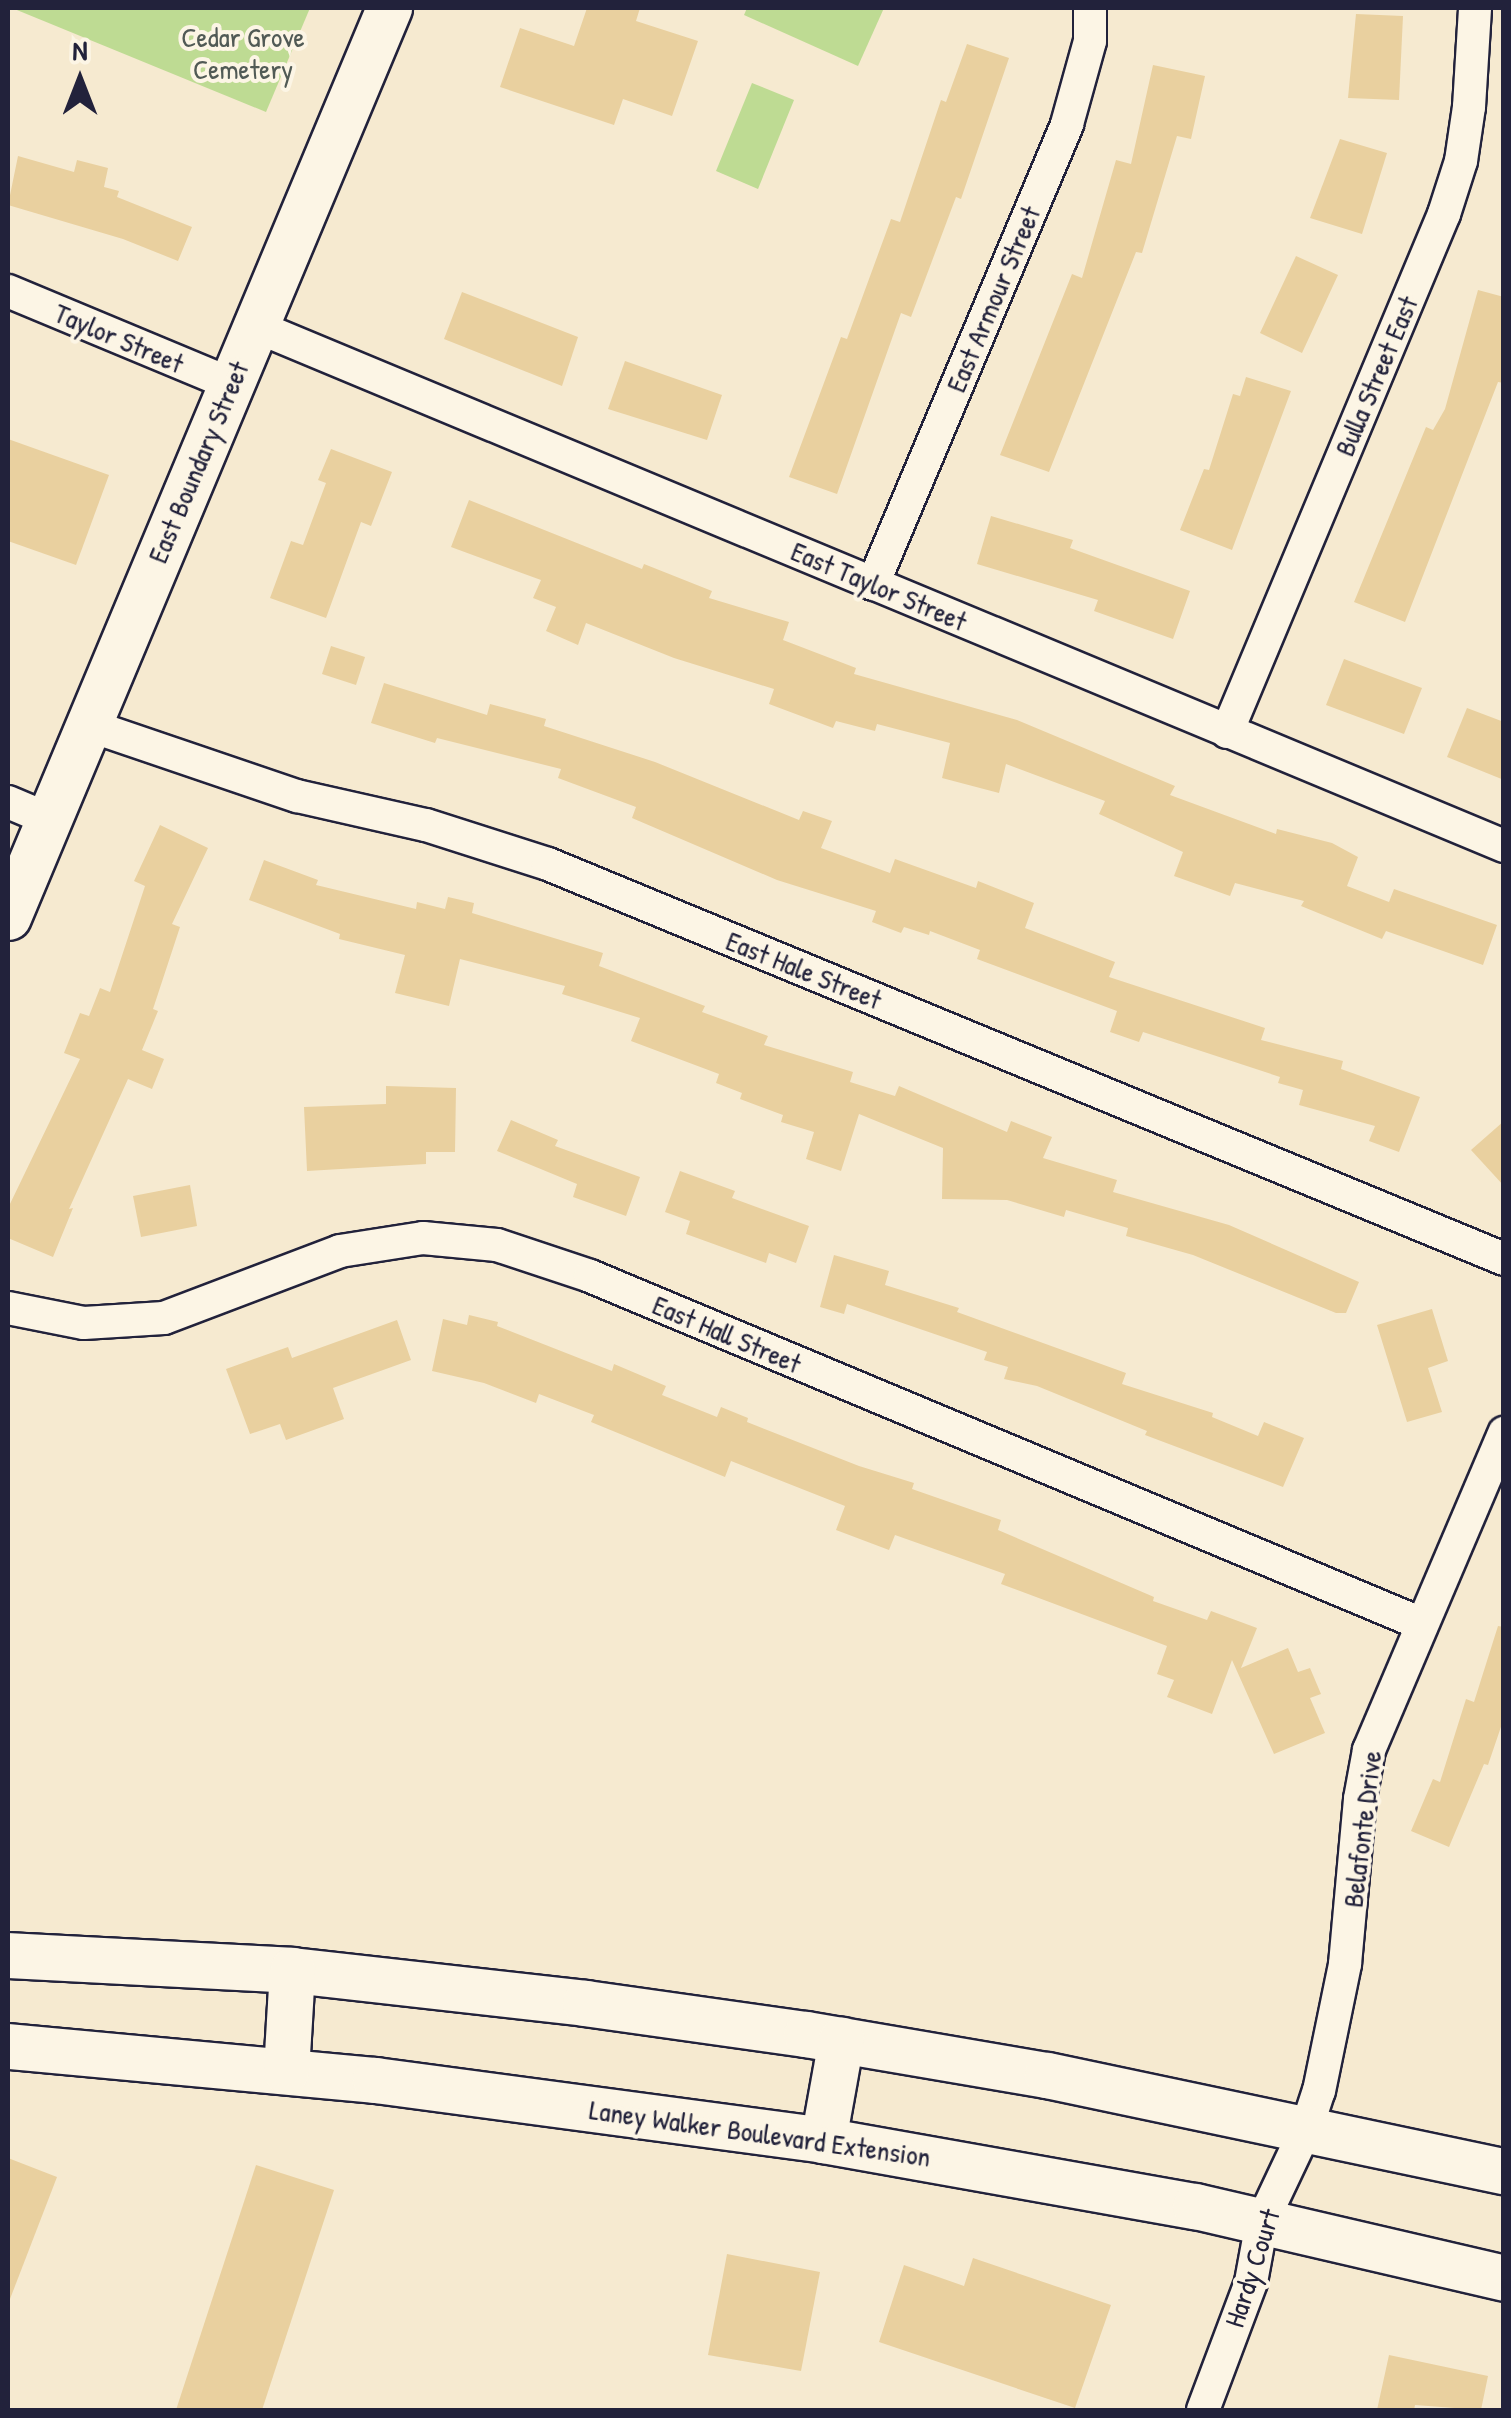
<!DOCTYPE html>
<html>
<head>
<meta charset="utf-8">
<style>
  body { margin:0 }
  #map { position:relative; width:1511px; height:2418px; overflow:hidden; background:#f6ead0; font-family:"Patrick Hand",sans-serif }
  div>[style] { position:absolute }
  .green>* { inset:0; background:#bedb93 }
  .building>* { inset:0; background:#e9d09f }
  .roads { filter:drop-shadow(2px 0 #22223b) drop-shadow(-2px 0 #22223b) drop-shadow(0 2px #22223b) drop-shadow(0 -2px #22223b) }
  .street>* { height:32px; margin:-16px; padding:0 16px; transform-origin:16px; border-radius:16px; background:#fcf5e5 }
  .secondary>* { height:45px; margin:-22.5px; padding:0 22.5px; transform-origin:22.5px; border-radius:22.5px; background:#fcf5e5 }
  span { translate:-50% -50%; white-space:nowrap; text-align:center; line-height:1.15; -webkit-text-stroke:8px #fcf5e5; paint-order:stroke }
  .park-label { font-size:28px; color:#515a55 }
  .street-label { font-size:28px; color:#22223b }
  .frame { position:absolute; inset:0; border:10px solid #22223b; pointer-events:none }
  .north { position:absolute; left:30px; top:30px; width:100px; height:100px; -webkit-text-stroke:8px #fcf5e5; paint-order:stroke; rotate:0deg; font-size:28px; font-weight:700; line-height:40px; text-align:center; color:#22223b }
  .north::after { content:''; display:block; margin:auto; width:35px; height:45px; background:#22223b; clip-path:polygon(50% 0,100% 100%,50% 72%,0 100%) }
</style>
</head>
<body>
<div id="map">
  <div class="green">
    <i style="clip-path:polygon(12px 8px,310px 8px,266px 112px)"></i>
    <i style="clip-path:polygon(747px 8px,884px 8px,858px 66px,744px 15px)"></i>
    <i style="clip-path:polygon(752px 83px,794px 100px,758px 189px,716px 171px)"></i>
  </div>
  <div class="building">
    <i style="clip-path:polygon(587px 8px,640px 8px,636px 21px,698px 41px,672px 116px,623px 99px,614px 125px,500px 87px,520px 28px,574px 46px)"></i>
    <i style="clip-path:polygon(1356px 14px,1403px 16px,1399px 100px,1348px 98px)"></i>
    <i style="clip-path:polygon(967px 44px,1009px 58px,961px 199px,956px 197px,911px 317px,901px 313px,837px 494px,789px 477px,841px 337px,847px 339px,891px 219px,900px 222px,941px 100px,946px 102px)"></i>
    <i style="clip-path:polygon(1153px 65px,1205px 76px,1191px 139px,1177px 136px,1142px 253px,1136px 252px,1049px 472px,1000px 455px,1072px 274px,1082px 278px,1116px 160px,1131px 164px)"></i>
    <i style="clip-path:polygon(1340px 139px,1387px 153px,1362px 234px,1310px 218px)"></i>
    <i style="clip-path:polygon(18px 156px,74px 172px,77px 160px,108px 168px,104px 187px,119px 191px,117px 197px,192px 227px,178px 261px,123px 239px,8px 205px)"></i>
    <i style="clip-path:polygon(1296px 256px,1338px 275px,1302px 353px,1260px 333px)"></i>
    <i style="clip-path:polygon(1478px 290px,1504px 297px,1504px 383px,1498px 382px,1405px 622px,1354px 602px,1426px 427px,1433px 430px,1445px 409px)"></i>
    <i style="clip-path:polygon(462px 292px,578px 337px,562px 386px,444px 339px)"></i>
    <i style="clip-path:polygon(625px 361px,722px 395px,707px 440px,608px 409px)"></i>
    <i style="clip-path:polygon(1246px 377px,1291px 391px,1232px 550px,1180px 530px,1204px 469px,1209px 470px,1233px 394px,1240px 396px)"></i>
    <i style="clip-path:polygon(8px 439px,109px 475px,76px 565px,8px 541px)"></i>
    <i style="clip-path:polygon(331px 449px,392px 472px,371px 526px,361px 522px,326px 618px,270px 598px,291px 541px,303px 545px,326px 483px,318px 480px)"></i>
    <i style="clip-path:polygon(469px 500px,642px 569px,644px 564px,712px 591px,709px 598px,789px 622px,783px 640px,856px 668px,854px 674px,1017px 720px,1175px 786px,1170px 795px,1276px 834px,1277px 829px,1332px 843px,1358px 857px,1347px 886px,1389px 902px,1394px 889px,1497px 925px,1483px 965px,1386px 931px,1382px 939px,1301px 906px,1304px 901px,1235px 883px,1230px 896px,1174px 876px,1183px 852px,1099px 814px,1105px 801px,1006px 764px,999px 793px,942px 778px,950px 743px,877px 724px,875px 731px,836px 721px,833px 728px,769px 704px,774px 689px,674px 658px,586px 623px,578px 645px,546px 631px,556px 607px,533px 598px,541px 580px,451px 547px)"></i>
    <i style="clip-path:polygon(991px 516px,1073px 540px,1070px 548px,1190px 591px,1173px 639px,1094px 611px,1098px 600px,977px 564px)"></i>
    <i style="clip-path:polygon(331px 646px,365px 657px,356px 685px,322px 674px)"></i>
    <i style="clip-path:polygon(1344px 659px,1422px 688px,1404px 734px,1326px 705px)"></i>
    <i style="clip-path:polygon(384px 683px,487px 715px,490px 704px,546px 719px,544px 726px,655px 762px,799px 820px,803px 811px,832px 821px,821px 848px,890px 873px,895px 859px,976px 888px,978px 881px,1034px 903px,1025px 928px,1115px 962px,1109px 977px,1265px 1028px,1261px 1040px,1343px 1061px,1341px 1069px,1420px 1097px,1399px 1152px,1369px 1141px,1375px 1126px,1299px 1105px,1303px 1090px,1278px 1083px,1280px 1077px,1143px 1032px,1139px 1042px,1110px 1032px,1117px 1011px,977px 959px,980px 950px,930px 931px,929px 935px,904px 927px,901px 933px,872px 922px,876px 911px,777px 880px,632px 818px,636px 807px,558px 778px,561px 769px,437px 738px,435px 743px,371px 723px)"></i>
    <i style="clip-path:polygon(1467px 708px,1504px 722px,1504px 780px,1447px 757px)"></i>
    <i style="clip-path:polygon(160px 825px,208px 848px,172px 924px,180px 927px,153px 1009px,158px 1011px,142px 1050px,164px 1059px,152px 1089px,128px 1079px,69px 1209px,73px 1208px,53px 1257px,8px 1238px,8px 1208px,80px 1059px,64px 1053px,80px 1013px,89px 1016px,100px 988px,110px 992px,145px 886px,134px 881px)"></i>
    <i style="clip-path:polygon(264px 860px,318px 880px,316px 885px,416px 909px,417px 902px,445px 909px,448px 897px,474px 903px,472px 913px,603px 953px,599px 966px,705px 1006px,702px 1012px,768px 1036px,764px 1045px,853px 1072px,850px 1082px,895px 1096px,899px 1086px,1007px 1132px,1011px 1121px,1052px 1137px,1043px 1158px,1117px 1180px,1113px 1192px,1229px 1225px,1359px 1282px,1346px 1313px,1336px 1313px,1193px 1255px,1126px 1236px,1128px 1228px,1066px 1210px,1064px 1217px,1007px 1200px,942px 1199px,943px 1148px,859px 1114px,841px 1171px,806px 1159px,814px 1132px,781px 1122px,783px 1115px,740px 1099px,742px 1093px,716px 1083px,719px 1074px,631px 1041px,640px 1018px,562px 994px,565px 986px,460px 959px,449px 1006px,395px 993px,405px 955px,339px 939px,340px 934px,249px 900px)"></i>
    <i style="clip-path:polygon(386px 1086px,456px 1088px,455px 1152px,426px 1152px,426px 1164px,307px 1171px,304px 1107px,386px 1104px)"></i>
    <i style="clip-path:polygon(511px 1120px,558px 1140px,555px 1146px,640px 1177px,626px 1216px,573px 1197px,577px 1184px,497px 1151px)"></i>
    <i style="clip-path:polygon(1504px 1121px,1504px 1186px,1471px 1150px)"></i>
    <i style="clip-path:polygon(680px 1171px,735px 1191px,732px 1198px,809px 1226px,796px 1263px,769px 1253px,766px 1263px,686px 1234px,690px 1221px,665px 1212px)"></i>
    <i style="clip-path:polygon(190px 1185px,197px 1226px,141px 1237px,133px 1196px)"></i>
    <i style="clip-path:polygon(834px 1255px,889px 1271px,885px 1285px,959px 1308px,957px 1312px,1126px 1373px,1122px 1384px,1213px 1413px,1212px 1417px,1258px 1436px,1264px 1422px,1304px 1438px,1283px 1487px,1145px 1435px,1147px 1431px,1037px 1386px,1004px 1379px,1008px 1367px,984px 1360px,987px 1352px,847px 1304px,844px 1314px,820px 1307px)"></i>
    <i style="clip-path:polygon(1432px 1309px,1448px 1361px,1428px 1368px,1442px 1412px,1407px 1422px,1377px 1325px)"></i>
    <i style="clip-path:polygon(469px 1315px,498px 1322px,497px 1326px,612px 1371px,614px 1364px,666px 1386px,662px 1395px,717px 1417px,721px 1407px,748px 1418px,747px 1422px,859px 1466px,914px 1483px,912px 1489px,1001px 1520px,998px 1530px,1154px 1597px,1153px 1601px,1207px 1620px,1211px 1611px,1257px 1628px,1241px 1668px,1288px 1648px,1298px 1672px,1310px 1668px,1321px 1694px,1310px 1698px,1325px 1733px,1274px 1754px,1232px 1660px,1212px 1714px,1167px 1697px,1174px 1680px,1157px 1674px,1167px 1646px,1001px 1584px,1005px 1574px,895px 1535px,889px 1550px,836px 1530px,845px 1506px,731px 1461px,725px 1477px,591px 1422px,594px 1415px,539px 1394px,536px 1403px,484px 1383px,432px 1371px,443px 1319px,467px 1325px)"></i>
    <i style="clip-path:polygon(397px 1320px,411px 1360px,333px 1388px,344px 1419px,286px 1440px,280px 1424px,250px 1434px,226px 1369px,288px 1347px,292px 1358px)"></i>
    <i style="clip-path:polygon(1498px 1626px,1504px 1627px,1504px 1718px,1488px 1765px,1484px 1764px,1449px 1847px,1411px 1831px,1433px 1779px,1440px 1782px,1466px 1699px,1474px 1702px)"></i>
    <i style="clip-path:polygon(8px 2158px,57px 2177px,10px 2299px,8px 2298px)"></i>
    <i style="clip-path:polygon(256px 2165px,334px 2190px,262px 2410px,176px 2410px)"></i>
    <i style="clip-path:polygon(727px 2254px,820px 2272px,801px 2371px,708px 2355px)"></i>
    <i style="clip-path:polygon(973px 2258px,1111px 2305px,1075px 2408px,879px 2342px,904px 2265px,964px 2286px)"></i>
    <i style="clip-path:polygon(1389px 2355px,1488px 2376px,1481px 2410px,1415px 2405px,1414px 2410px,1377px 2410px)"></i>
  </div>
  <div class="roads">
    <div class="street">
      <i style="left:8px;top:291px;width:242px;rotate:22.6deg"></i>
      <i style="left:255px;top:326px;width:1353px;rotate:22.6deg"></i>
      <i style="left:873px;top:584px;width:499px;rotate:-67.1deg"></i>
      <i style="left:1067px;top:124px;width:86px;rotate:-74.5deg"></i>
      <i style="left:1090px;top:41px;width:33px;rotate:-90deg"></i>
      <i style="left:88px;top:725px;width:221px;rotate:18.8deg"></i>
      <i style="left:297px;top:796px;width:132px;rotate:12.7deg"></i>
      <i style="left:426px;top:825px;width:128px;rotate:17.7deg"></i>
      <i style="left:548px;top:864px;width:1034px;rotate:22.45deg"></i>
      <i style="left:1227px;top:732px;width:562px;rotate:-67.27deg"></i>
      <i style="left:1444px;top:214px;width:56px;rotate:-72.2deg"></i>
      <i style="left:1461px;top:161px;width:55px;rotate:-81.6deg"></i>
      <i style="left:1469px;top:107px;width:99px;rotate:-86.5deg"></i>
      <i style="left:8px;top:802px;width:43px;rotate:23deg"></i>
      <i style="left:8px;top:1308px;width:77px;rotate:11.2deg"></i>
      <i style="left:84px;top:1323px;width:80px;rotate:-3.6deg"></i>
      <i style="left:164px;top:1318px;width:188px;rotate:-20.8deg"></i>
      <i style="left:340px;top:1251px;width:84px;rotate:-8.9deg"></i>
      <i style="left:423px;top:1238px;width:74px;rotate:5.4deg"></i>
      <i style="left:497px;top:1245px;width:98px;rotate:18.4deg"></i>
      <i style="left:590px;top:1276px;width:902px;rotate:22.7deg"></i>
      <i style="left:1203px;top:2410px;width:137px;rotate:-69.4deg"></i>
      <i style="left:1251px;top:2282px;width:61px;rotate:-79.6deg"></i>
      <i style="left:1262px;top:2222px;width:105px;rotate:-64.7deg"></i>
      <i style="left:1307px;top:2127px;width:38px;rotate:-72deg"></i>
      <i style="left:1319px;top:2091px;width:130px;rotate:-78.4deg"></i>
      <i style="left:1345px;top:1964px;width:166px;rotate:-84.8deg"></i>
      <i style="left:1360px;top:1799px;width:50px;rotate:-79.6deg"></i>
      <i style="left:1369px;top:1750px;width:345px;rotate:-66.9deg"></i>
    </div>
    <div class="secondary">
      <i style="left:8px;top:917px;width:986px;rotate:-67.26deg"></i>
      <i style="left:8px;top:1955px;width:284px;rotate:3deg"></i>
      <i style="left:292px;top:1970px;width:295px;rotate:6.4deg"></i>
      <i style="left:585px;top:2003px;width:223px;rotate:8deg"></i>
      <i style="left:806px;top:2034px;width:244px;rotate:9.7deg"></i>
      <i style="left:1047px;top:2075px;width:467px;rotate:11.9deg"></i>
      <i style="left:8px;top:2046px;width:369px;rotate:5.3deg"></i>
      <i style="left:375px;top:2080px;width:452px;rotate:7.6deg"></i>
      <i style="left:823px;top:2140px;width:378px;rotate:10.1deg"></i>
      <i style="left:1195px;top:2206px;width:317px;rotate:13.1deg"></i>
      <i style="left:286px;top:2071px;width:101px;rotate:-86.6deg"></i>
      <i style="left:823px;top:2140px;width:102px;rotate:-79.8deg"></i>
    </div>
  </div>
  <div class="park-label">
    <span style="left:243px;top:53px">Cedar Grove<br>Cemetery</span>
  </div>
  <div class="street-label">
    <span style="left:993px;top:299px;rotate:-67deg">East Armour Street</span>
    <span style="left:119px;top:338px;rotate:23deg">Taylor Street</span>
    <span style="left:1376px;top:376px;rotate:-67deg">Bulla Street East</span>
    <span style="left:198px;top:462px;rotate:-67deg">East Boundary Street</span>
    <span style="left:879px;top:586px;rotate:23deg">East Taylor Street</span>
    <span style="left:804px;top:970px;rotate:22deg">East Hale Street</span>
    <span style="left:727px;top:1334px;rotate:23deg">East Hall Street</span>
    <span style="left:1362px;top:1829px;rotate:-83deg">Belafonte Drive</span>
    <span style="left:760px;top:2133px;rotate:8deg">Laney Walker Boulevard Extension</span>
    <span style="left:1252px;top:2268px;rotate:-72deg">Hardy Court</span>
  </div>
  <div class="frame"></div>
  <div class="north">N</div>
</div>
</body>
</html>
